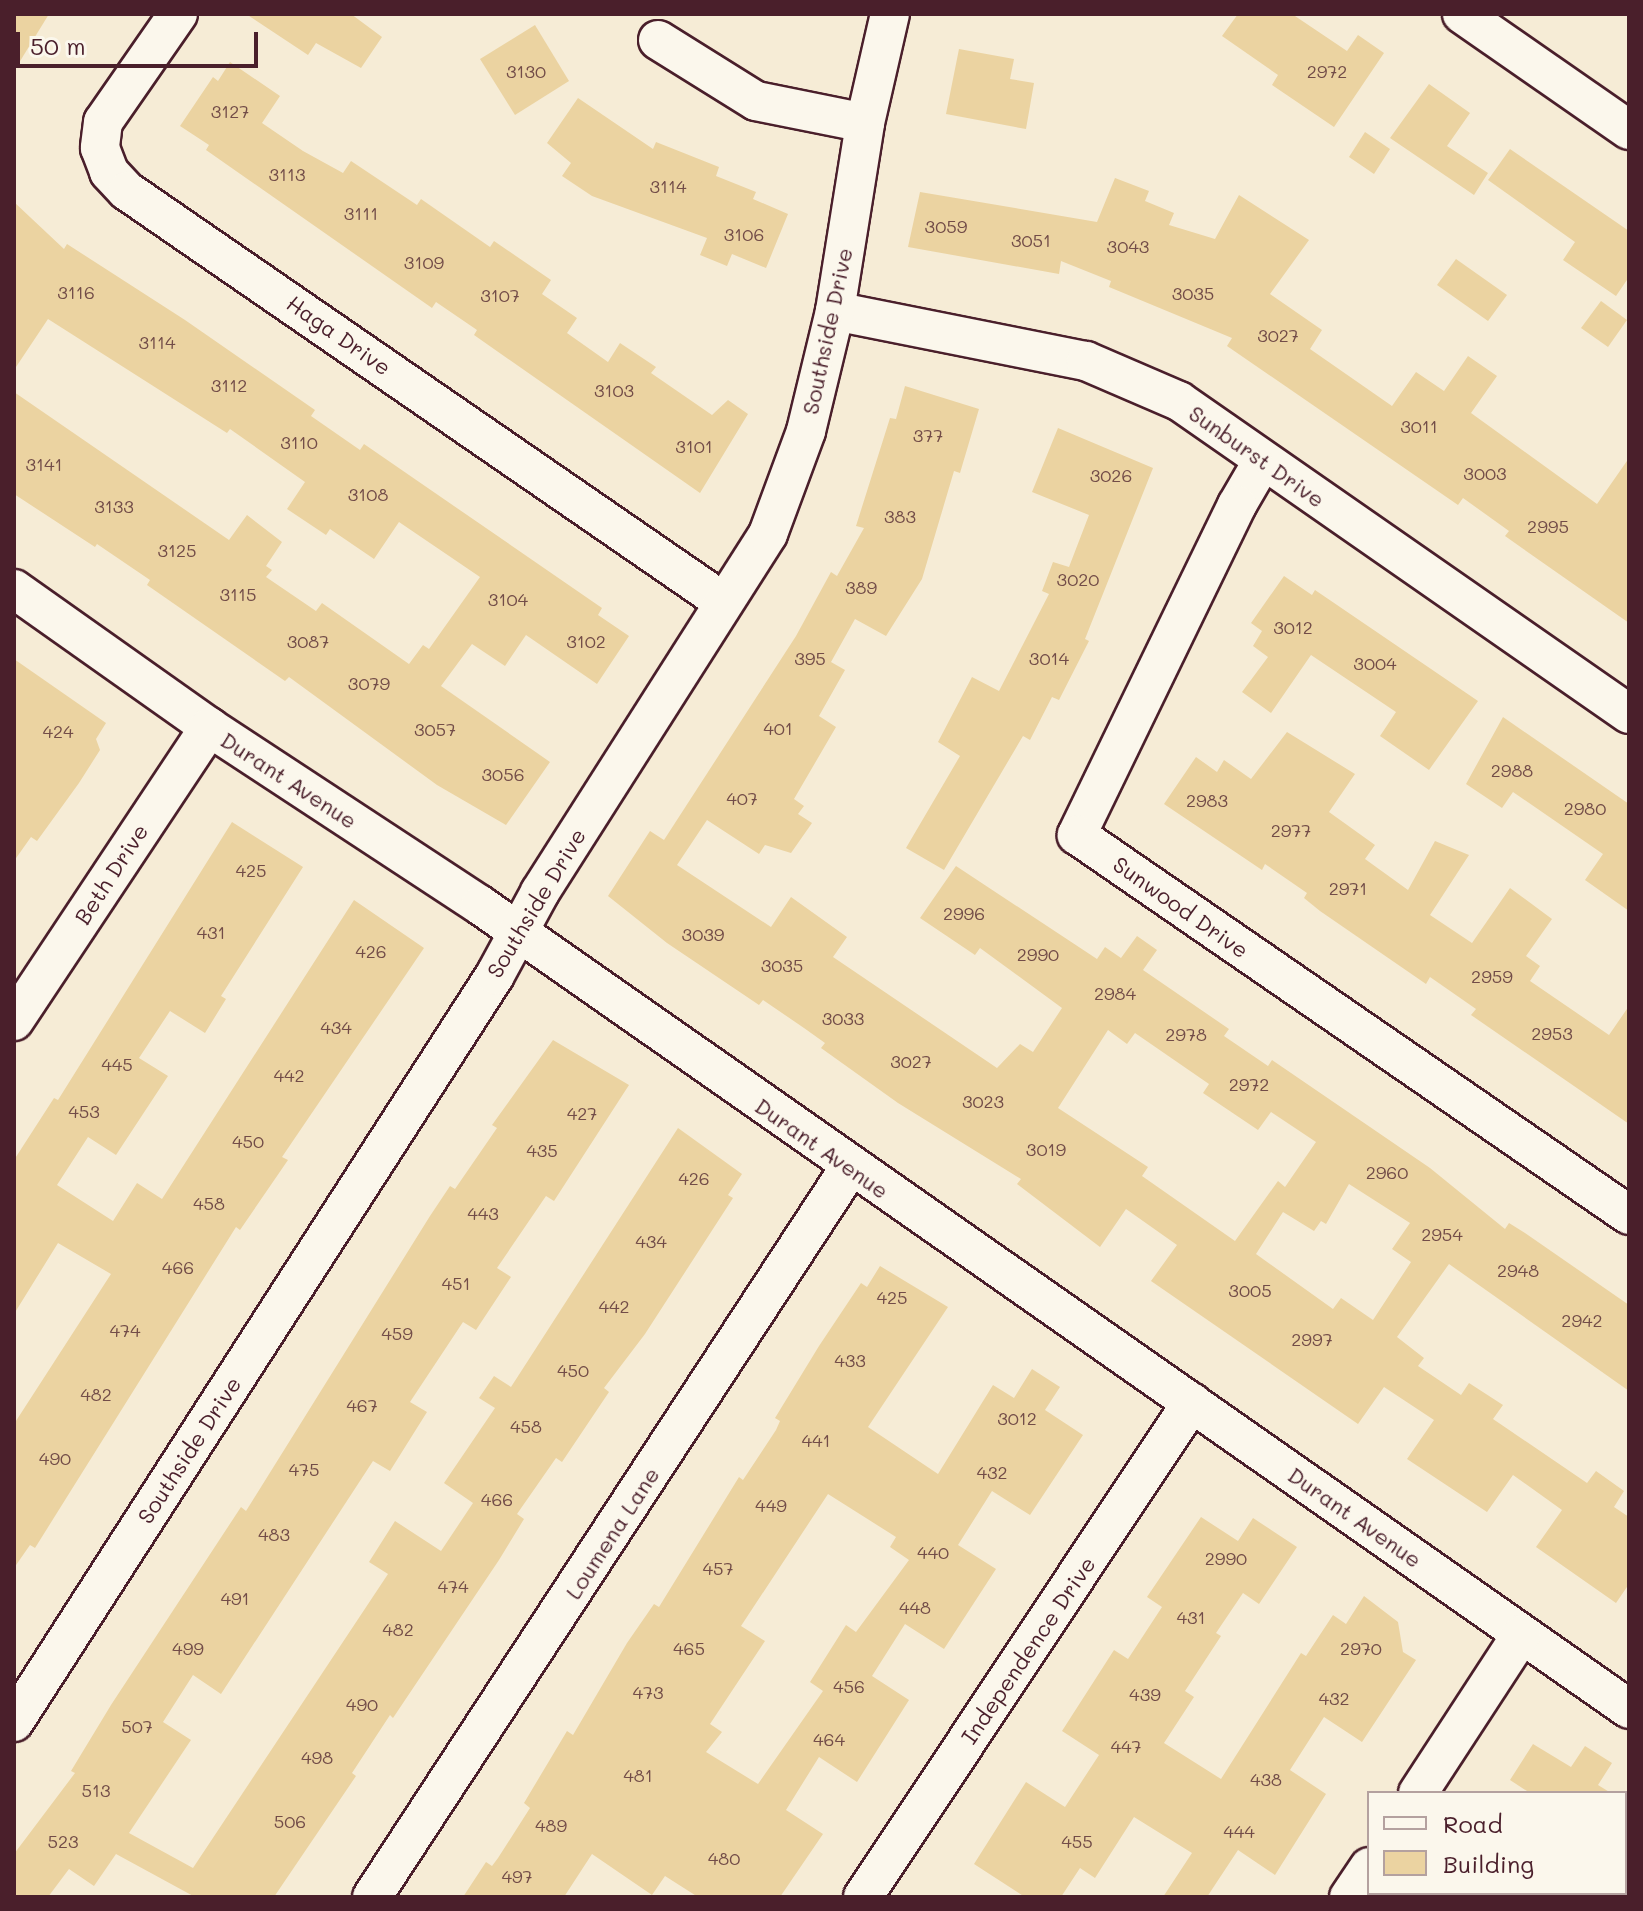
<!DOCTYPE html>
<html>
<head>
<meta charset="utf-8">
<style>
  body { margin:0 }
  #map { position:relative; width:1643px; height:1911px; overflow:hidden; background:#f6ecd6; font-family:Mali,sans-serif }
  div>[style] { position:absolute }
  .building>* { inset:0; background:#ebd3a1 }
  .roads { filter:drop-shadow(2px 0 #4a1f2b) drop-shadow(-2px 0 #4a1f2b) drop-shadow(0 2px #4a1f2b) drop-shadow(0 -2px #4a1f2b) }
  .minor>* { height:38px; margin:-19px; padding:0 19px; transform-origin:19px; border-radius:19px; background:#fbf7ec }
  span { translate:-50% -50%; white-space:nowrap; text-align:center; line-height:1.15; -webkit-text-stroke:6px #fbf7ec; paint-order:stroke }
  .number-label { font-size:18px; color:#724c48 }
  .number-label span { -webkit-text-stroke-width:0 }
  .street-label { font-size:22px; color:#4a1f2b }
  .frame { position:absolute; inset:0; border:16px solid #4a1f2b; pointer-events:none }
  .legend { position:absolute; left:1367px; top:1791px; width:260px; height:104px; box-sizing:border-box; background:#fbf7ec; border:2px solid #b4a19f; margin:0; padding:10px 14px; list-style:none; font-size:24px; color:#4a1f2b }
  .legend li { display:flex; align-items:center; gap:16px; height:40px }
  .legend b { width:40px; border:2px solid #b4a19f }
  .scale { position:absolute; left:16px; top:32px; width:242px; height:36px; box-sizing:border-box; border:4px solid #4a1f2b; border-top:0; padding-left:10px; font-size:24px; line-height:28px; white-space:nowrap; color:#4a1f2b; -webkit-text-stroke:6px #fbf7ec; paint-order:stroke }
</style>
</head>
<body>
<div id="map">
  <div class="building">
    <i style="clip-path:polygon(14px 14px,49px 14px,14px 71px)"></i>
    <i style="clip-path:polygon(246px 14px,351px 14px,382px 37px,361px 68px,316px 43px,308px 55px)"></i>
    <i style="clip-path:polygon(1238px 14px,1292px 14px,1347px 51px,1358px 35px,1384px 53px,1334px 127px,1272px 85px,1278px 75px,1222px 36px)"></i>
    <i style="clip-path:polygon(535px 25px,569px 81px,515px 115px,480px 59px)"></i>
    <i style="clip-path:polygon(959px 49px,1014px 59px,1010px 79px,1034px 83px,1026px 129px,946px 114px)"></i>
    <i style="clip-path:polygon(230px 62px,280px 96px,262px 123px,303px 151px,343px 173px,351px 161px,417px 205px,421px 199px,490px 247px,494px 241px,551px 280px,542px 294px,577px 318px,567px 333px,608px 362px,620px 343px,656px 367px,651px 373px,712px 415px,728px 400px,748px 414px,700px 493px,474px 335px,477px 330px,436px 302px,432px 308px,206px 150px,209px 145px,180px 126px,213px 77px,218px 81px)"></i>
    <i style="clip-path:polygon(1429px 84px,1470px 113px,1447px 146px,1488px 173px,1474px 195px,1390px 138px)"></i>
    <i style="clip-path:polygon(578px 98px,653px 149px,656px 142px,719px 167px,716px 176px,756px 192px,753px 199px,788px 214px,766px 268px,732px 254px,727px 266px,700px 255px,707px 238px,592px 196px,562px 176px,571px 163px,547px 143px)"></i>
    <i style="clip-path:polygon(1365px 132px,1390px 149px,1374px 174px,1349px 157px)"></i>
    <i style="clip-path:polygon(1510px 149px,1629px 231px,1629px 277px,1616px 296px,1563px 260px,1575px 242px,1488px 180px)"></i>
    <i style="clip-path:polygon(1115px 178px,1149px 191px,1145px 201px,1174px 213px,1169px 225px,1215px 239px,1239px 195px,1309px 240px,1270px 294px,1322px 330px,1310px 349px,1392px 406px,1416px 372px,1444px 391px,1468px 356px,1497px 376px,1471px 413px,1597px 504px,1629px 458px,1629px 623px,1522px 548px,1505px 536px,1509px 531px,1463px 498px,1458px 505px,1227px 346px,1232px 338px,1109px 287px,1111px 281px,1061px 261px,1059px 274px,908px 247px,920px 192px,1097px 222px)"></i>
    <i style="clip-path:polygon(14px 202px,64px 249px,67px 244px,185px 320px,315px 410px,311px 416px,360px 450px,364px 444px,602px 608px,598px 615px,629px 636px,597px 684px,526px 635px,505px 666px,472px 644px,441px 686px,550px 762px,506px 825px,437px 785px,289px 677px,285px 681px,147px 585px,150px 580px,97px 544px,95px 547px,14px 494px,14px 392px,229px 540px,247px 515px,282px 542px,266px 566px,272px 570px,266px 577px,316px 611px,322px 603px,409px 664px,423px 645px,429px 649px,480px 577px,399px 522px,374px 559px,330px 529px,326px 535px,287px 509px,305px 482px,230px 429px,227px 433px,48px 319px,14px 370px)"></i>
    <i style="clip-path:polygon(1456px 259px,1507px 295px,1488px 321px,1437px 285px)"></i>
    <i style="clip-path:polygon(1601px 301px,1627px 320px,1608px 347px,1581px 328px)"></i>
    <i style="clip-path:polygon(evenodd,905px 386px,979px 409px,960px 473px,954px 471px,922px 579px,886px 636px,855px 619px,831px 662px,845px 670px,819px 716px,836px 727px,794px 799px,804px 806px,798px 814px,812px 823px,791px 853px,765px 845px,759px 854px,707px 820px,677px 865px,771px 927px,791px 897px,847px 937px,833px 957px,997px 1068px,1020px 1044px,1033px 1052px,1062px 1008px,980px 948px,975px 955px,920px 918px,956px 866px,1097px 959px,1105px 947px,1121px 958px,1137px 936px,1157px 950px,1143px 970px,1229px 1029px,1224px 1036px,1268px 1066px,1272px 1060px,1430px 1168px,1505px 1229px,1509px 1223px,1525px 1233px,1629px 1305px,1629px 1391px,1449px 1264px,1397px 1337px,1424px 1358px,1418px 1366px,1461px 1395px,1469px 1383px,1503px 1405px,1493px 1419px,1587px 1483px,1596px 1471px,1624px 1491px,1614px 1507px,1629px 1517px,1629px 1584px,1616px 1603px,1536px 1547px,1562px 1510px,1513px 1475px,1487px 1512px,1407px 1459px,1434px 1420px,1384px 1387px,1358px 1424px,1151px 1281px,1177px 1245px,1126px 1209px,1100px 1247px,1017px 1184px,1021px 1179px,898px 1103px,821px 1048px,825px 1043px,804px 1028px,763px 1000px,759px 1005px,667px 943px,608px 896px,650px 831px,664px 840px,796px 636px,831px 572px,837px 576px,864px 528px,856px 526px,890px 418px,896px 419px,905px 386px,1108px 1030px,1127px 1044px,1135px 1033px,1209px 1084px,1203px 1093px,1258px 1130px,1271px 1112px,1316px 1142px,1285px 1187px,1278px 1181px,1235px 1241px,1142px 1176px,1148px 1167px,1058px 1108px,1108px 1030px,905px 386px,1349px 1184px,1410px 1223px,1392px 1249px,1411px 1262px,1373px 1320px,1341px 1298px,1333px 1309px,1256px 1254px,1283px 1212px,1314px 1231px,1321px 1221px,1326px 1224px,1349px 1184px)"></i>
    <i style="clip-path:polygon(1058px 428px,1153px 468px,1085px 639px,1089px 641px,1059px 700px,1052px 697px,1030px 740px,1023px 736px,944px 870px,906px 848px,960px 756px,938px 742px,972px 677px,999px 691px,1049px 594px,1042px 591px,1053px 562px,1069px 567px,1089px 515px,1032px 492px)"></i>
    <i style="clip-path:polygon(1284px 576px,1312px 595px,1315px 590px,1478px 701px,1429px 770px,1380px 736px,1396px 712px,1311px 655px,1271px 713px,1242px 692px,1268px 657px,1253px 646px,1262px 631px,1251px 623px)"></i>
    <i style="clip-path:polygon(14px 659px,106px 723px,96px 739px,100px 750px,79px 783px,37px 841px,31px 837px,14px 861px)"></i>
    <i style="clip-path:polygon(1503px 717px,1629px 804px,1629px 911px,1585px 880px,1603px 854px,1513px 792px,1502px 808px,1466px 784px)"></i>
    <i style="clip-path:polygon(1287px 732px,1355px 774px,1329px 812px,1375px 845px,1365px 859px,1408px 890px,1435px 841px,1469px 855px,1430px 915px,1472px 943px,1510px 888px,1552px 919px,1526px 956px,1540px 966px,1530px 981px,1609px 1035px,1629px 1006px,1629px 1124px,1471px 1015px,1476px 1009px,1430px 977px,1426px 984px,1320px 911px,1304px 898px,1307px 893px,1265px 864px,1262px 870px,1164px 804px,1196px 757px,1217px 772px,1224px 760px,1251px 779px)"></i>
    <i style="clip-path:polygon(232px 822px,303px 867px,221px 996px,226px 999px,205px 1033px,170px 1011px,139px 1058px,168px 1076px,116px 1155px,88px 1137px,57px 1185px,113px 1221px,137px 1183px,162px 1199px,354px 900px,424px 948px,282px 1157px,288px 1160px,240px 1230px,236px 1227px,35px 1548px,30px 1545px,14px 1568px,14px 1424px,111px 1274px,58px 1243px,14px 1314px,14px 1160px,54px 1098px,58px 1100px)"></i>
    <i style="clip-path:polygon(553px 1040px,629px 1085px,554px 1201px,546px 1196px,497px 1268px,511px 1277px,476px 1330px,463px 1322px,410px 1402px,427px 1412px,390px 1471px,373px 1461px,221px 1694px,193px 1675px,163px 1722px,191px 1740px,129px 1833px,193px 1868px,388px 1574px,369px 1562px,395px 1521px,441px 1551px,473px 1503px,444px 1483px,495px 1408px,479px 1398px,494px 1376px,511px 1387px,678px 1128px,742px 1174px,728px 1195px,733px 1198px,645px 1334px,604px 1388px,609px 1392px,562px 1462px,556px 1458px,517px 1514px,524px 1519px,499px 1560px,393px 1718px,390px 1715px,352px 1773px,356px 1776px,274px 1897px,195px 1897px,116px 1854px,94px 1886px,69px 1869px,48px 1897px,14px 1897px,14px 1854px,75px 1773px,71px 1771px,111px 1705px,241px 1507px,246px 1511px,430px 1216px,450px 1186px,455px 1189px,497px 1128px,492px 1125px)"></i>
    <i style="clip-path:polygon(evenodd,880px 1266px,948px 1307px,868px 1427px,938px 1474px,993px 1385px,1014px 1398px,1032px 1369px,1060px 1387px,1045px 1410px,1083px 1435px,1030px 1515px,992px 1491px,958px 1545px,996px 1569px,944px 1649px,905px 1624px,872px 1676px,909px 1700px,857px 1782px,819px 1757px,786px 1810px,823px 1834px,780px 1897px,698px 1897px,665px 1876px,652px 1895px,592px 1854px,564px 1897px,463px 1897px,486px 1862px,492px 1866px,498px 1858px,530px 1808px,524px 1803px,567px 1731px,573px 1735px,627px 1643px,654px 1604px,659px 1607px,739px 1477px,743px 1480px,776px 1430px,780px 1421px,775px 1418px,819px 1346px,861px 1283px,867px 1287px,880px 1266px,828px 1494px,896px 1537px,890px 1547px,909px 1560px,856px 1632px,846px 1625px,810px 1682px,823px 1691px,758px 1784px,706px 1752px,722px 1732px,710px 1724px,765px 1641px,741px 1626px,828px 1494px)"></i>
    <i style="clip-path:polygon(1201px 1517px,1238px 1541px,1253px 1518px,1297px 1547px,1259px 1604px,1243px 1593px,1216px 1633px,1221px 1636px,1185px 1691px,1194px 1697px,1164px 1743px,1221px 1779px,1301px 1653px,1306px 1656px,1333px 1615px,1346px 1624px,1364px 1596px,1398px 1622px,1403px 1652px,1416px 1660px,1362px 1742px,1324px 1717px,1290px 1770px,1326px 1794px,1275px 1875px,1238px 1850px,1207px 1897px,1163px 1897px,1192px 1853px,1134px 1817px,1095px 1878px,1080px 1868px,1061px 1897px,1025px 1897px,974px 1864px,1026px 1782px,1065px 1807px,1099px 1755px,1062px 1731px,1114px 1650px,1128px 1659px,1162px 1607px,1147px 1597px)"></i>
    <i style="clip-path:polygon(1533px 1744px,1571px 1767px,1585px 1746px,1612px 1763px,1598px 1785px,1611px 1793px,1530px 1793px,1510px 1780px)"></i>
  </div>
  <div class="roads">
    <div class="minor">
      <i style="left:178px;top:14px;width:131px;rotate:124.8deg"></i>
      <i style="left:103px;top:122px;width:26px;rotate:97deg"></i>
      <i style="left:100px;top:148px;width:26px;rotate:69deg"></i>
      <i style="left:109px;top:172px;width:26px;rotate:47deg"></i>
      <i style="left:127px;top:191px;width:723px;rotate:34.57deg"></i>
      <i style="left:1462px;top:14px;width:203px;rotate:34.8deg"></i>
      <i style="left:658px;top:40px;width:115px;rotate:31.9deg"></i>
      <i style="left:756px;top:101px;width:111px;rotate:11.4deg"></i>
      <i style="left:835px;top:311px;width:256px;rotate:11.3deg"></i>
      <i style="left:1086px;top:361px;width:101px;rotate:23.3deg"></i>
      <i style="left:1179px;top:401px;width:548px;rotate:34.82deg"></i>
      <i style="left:1262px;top:462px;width:50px;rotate:120.2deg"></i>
      <i style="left:1237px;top:505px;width:367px;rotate:115.9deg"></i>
      <i style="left:1077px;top:835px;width:670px;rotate:34.54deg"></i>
      <i style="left:14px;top:589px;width:239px;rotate:35.3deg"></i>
      <i style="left:209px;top:727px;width:324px;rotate:33.3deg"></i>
      <i style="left:480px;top:905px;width:1402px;rotate:34.98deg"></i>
      <i style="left:14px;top:1021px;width:353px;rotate:-56.4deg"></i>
      <i style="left:14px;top:1722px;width:888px;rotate:-57.22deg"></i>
      <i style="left:495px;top:975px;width:94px;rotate:-61.5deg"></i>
      <i style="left:540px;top:892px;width:424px;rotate:-57.5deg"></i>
      <i style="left:768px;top:534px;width:110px;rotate:-69.7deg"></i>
      <i style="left:806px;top:431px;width:123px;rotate:-76.4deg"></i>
      <i style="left:835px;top:311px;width:190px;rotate:-80.9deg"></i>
      <i style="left:865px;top:123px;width:112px;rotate:-77.1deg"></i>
      <i style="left:1418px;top:1793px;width:189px;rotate:-56.9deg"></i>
      <i style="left:372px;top:1897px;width:873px;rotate:-56.78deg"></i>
      <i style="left:863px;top:1897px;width:594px;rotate:-56.39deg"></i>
      <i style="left:1349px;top:1897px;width:36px;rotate:-56deg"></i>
    </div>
  </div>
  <div class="number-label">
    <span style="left:526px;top:71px">3130</span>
    <span style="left:1327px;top:71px">2972</span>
    <span style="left:230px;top:111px">3127</span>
    <span style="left:287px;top:174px">3113</span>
    <span style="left:668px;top:186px">3114</span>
    <span style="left:361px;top:213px">3111</span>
    <span style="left:946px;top:226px">3059</span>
    <span style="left:744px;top:234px">3106</span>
    <span style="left:1031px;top:240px">3051</span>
    <span style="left:1128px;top:246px">3043</span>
    <span style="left:424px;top:262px">3109</span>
    <span style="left:76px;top:292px">3116</span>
    <span style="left:1193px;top:293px">3035</span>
    <span style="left:500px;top:295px">3107</span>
    <span style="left:1278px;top:335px">3027</span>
    <span style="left:157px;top:342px">3114</span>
    <span style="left:229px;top:385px">3112</span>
    <span style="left:614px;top:390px">3103</span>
    <span style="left:1419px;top:426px">3011</span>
    <span style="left:928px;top:435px">377</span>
    <span style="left:299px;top:442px">3110</span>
    <span style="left:694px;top:446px">3101</span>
    <span style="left:44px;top:464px">3141</span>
    <span style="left:1485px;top:473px">3003</span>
    <span style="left:1111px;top:475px">3026</span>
    <span style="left:368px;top:494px">3108</span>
    <span style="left:114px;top:506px">3133</span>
    <span style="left:900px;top:516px">383</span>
    <span style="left:1548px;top:526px">2995</span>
    <span style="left:177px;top:550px">3125</span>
    <span style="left:1078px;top:579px">3020</span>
    <span style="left:861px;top:587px">389</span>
    <span style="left:238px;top:594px">3115</span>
    <span style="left:508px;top:599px">3104</span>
    <span style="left:1293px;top:627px">3012</span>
    <span style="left:308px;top:641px">3087</span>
    <span style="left:586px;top:641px">3102</span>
    <span style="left:810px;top:658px">395</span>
    <span style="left:1049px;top:658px">3014</span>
    <span style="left:1375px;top:663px">3004</span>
    <span style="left:369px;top:683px">3079</span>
    <span style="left:778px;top:728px">401</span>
    <span style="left:435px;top:729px">3057</span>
    <span style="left:58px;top:731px">424</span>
    <span style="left:1512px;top:770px">2988</span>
    <span style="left:503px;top:774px">3056</span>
    <span style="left:742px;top:798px">407</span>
    <span style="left:1207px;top:800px">2983</span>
    <span style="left:1585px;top:808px">2980</span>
    <span style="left:1291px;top:830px">2977</span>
    <span style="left:251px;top:870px">425</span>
    <span style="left:1348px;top:888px">2971</span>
    <span style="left:964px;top:913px">2996</span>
    <span style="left:211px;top:932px">431</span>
    <span style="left:703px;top:934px">3039</span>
    <span style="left:371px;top:951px">426</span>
    <span style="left:1038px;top:954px">2990</span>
    <span style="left:782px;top:965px">3035</span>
    <span style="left:1492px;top:976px">2959</span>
    <span style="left:1115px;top:993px">2984</span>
    <span style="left:843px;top:1018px">3033</span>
    <span style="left:336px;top:1027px">434</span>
    <span style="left:1552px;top:1033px">2953</span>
    <span style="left:1186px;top:1034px">2978</span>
    <span style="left:911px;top:1061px">3027</span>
    <span style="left:117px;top:1064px">445</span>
    <span style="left:289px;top:1075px">442</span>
    <span style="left:1249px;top:1084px">2972</span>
    <span style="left:983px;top:1101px">3023</span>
    <span style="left:84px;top:1111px">453</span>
    <span style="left:582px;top:1113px">427</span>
    <span style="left:248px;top:1141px">450</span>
    <span style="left:1046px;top:1149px">3019</span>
    <span style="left:542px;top:1150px">435</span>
    <span style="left:1387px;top:1172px">2960</span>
    <span style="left:694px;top:1178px">426</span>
    <span style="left:209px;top:1203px">458</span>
    <span style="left:483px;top:1213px">443</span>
    <span style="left:1442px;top:1234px">2954</span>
    <span style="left:651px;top:1241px">434</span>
    <span style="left:178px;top:1267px">466</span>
    <span style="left:1518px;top:1270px">2948</span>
    <span style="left:456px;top:1283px">451</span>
    <span style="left:1250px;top:1290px">3005</span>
    <span style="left:892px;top:1297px">425</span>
    <span style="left:614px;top:1306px">442</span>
    <span style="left:1582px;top:1320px">2942</span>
    <span style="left:125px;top:1330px">474</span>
    <span style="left:397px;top:1333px">459</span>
    <span style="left:1312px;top:1339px">2997</span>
    <span style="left:850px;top:1360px">433</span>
    <span style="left:573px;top:1370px">450</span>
    <span style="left:96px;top:1394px">482</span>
    <span style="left:362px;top:1405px">467</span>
    <span style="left:1017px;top:1418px">3012</span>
    <span style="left:526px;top:1426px">458</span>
    <span style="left:816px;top:1440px">441</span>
    <span style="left:55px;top:1458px">490</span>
    <span style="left:304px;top:1469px">475</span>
    <span style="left:992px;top:1472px">432</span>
    <span style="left:497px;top:1499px">466</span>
    <span style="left:771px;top:1505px">449</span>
    <span style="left:274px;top:1534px">483</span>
    <span style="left:933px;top:1552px">440</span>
    <span style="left:1226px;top:1558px">2990</span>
    <span style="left:718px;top:1568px">457</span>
    <span style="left:453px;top:1586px">474</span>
    <span style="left:235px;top:1598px">491</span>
    <span style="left:915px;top:1607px">448</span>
    <span style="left:1191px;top:1617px">431</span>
    <span style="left:398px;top:1629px">482</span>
    <span style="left:188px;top:1648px">499</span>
    <span style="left:689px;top:1648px">465</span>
    <span style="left:1361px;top:1648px">2970</span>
    <span style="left:849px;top:1686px">456</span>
    <span style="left:648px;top:1692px">473</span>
    <span style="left:1145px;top:1694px">439</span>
    <span style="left:1334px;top:1698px">432</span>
    <span style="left:362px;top:1704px">490</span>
    <span style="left:137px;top:1726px">507</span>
    <span style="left:829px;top:1739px">464</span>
    <span style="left:1126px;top:1746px">447</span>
    <span style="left:317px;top:1757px">498</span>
    <span style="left:638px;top:1775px">481</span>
    <span style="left:1266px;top:1779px">438</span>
    <span style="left:96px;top:1790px">513</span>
    <span style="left:290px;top:1821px">506</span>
    <span style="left:551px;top:1825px">489</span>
    <span style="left:1239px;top:1831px">444</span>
    <span style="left:63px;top:1841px">523</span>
    <span style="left:1077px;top:1841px">455</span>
    <span style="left:724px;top:1858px">480</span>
    <span style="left:517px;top:1876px">497</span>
  </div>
  <div class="street-label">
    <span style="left:827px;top:331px;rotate:-78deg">Southside Drive</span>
    <span style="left:339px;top:335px;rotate:35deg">Haga Drive</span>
    <span style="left:1257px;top:456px;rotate:35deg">Sunburst Drive</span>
    <span style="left:289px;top:780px;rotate:33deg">Durant Avenue</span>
    <span style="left:111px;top:874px;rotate:-57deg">Beth Drive</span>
    <span style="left:536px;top:903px;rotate:-59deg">Southside Drive</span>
    <span style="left:1181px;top:907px;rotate:35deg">Sunwood Drive</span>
    <span style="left:822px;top:1148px;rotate:35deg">Durant Avenue</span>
    <span style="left:189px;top:1450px;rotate:-57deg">Southside Drive</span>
    <span style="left:1355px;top:1517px;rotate:35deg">Durant Avenue</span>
    <span style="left:612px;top:1533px;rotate:-57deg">Loumena Lane</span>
    <span style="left:1028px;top:1650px;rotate:-56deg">Independence Drive</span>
  </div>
  <div class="frame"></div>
  <ul class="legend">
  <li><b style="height:10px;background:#fbf7ec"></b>Road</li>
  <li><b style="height:22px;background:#ebd3a1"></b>Building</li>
  </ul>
  <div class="scale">50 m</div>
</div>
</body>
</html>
